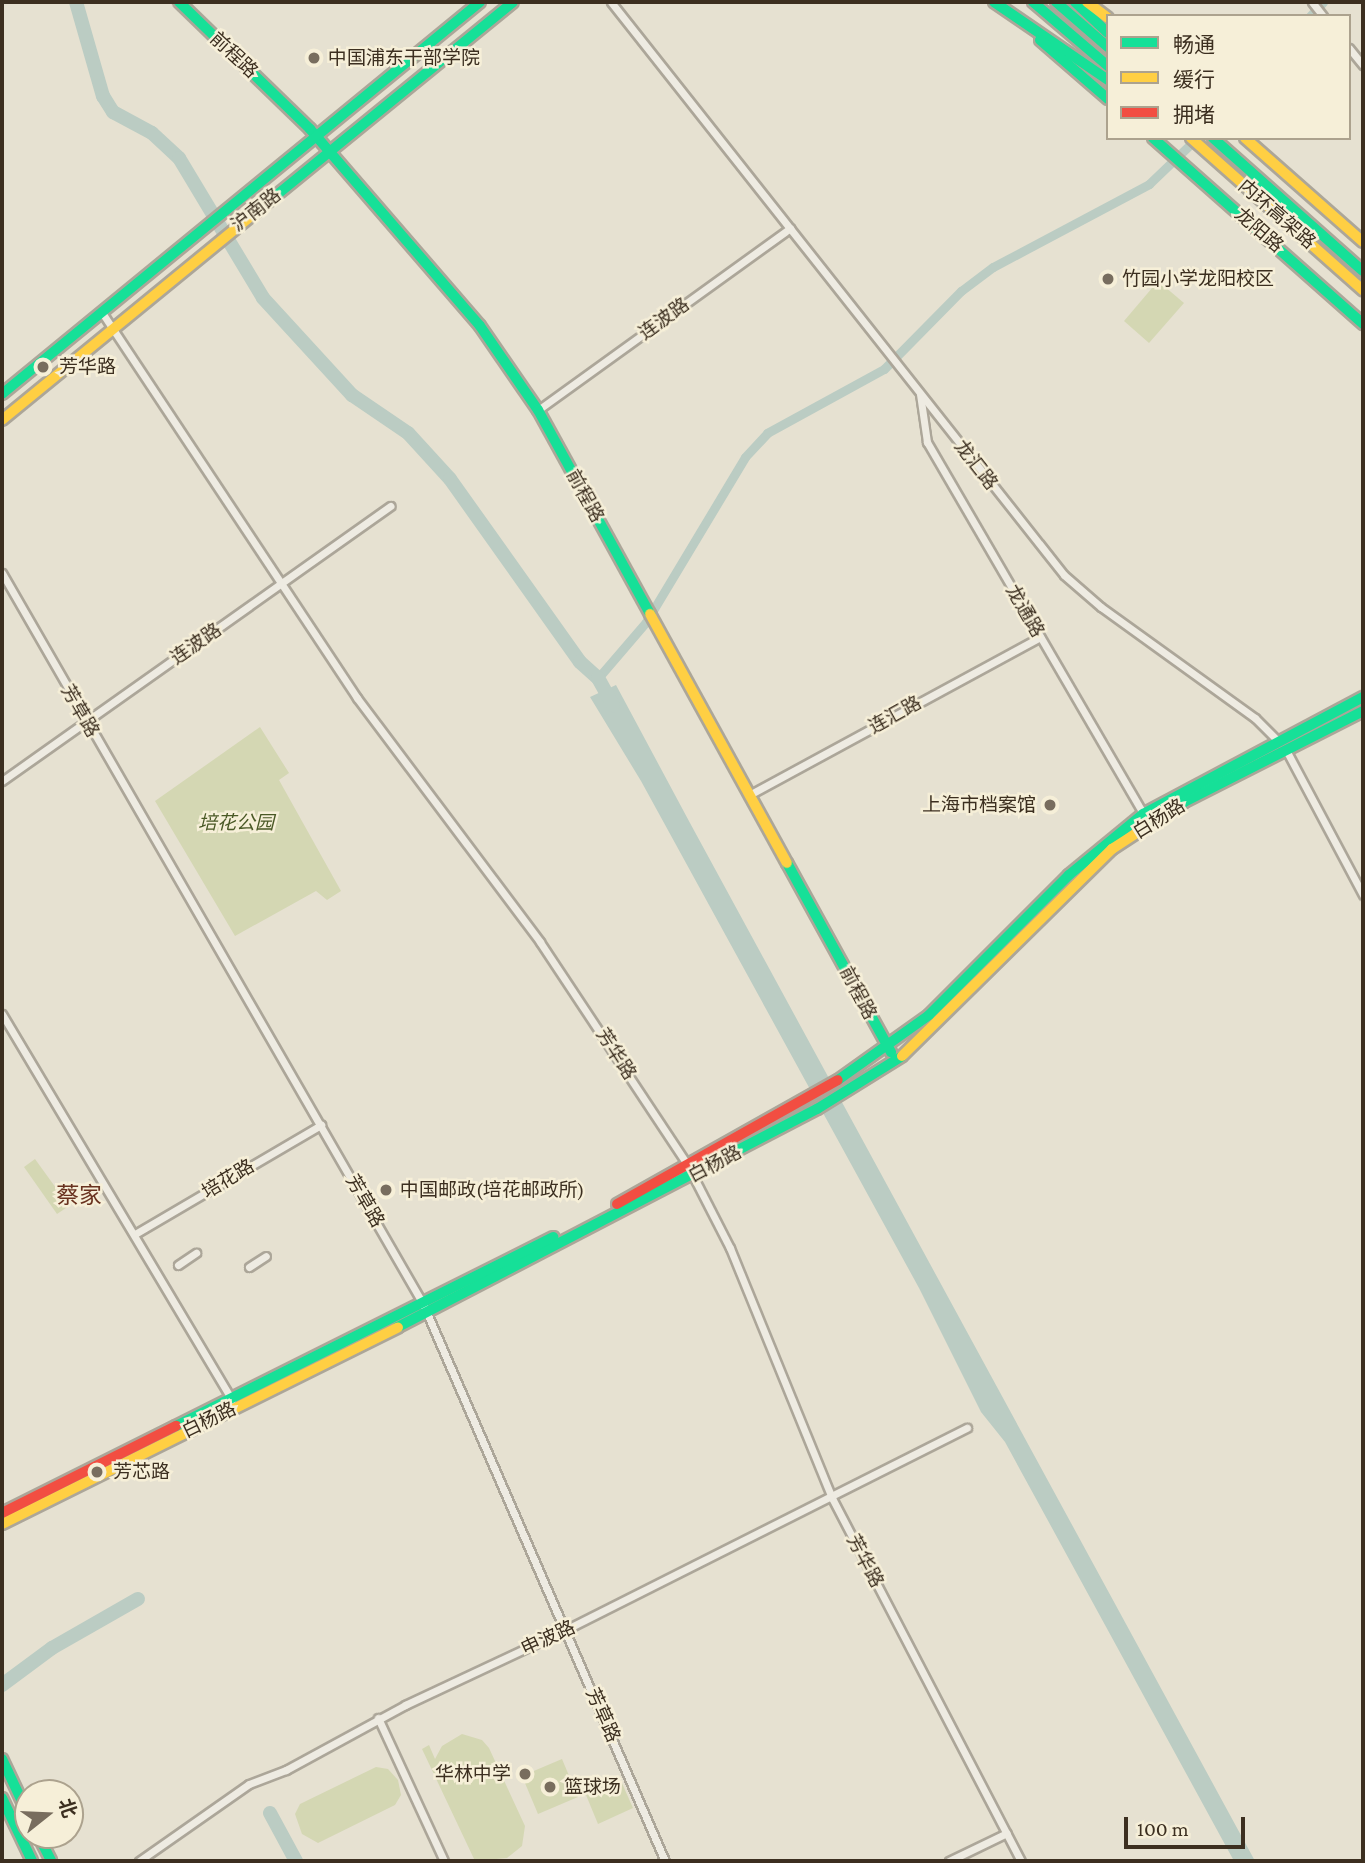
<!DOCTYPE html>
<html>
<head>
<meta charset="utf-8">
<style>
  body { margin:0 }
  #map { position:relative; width:1365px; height:1863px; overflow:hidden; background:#e6e1d1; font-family:"Crimson Pro","Noto Sans SC",serif }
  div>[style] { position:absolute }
  .green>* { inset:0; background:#d4d7b3 }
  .water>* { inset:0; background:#bbccc3 }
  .canal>* { height:9px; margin:-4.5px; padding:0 4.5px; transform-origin:4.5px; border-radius:4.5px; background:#bbccc3 }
  .river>* { height:14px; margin:-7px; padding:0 7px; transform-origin:7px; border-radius:7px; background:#bbccc3 }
  .roads { filter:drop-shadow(2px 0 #aca699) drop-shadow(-2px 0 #aca699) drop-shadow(0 2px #aca699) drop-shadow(0 -2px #aca699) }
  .street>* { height:7px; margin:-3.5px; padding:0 3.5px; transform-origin:3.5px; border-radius:3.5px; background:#eeebe2 }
  .fast>* { height:10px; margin:-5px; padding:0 5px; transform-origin:5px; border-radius:5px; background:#16e098 }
  .slow>* { height:10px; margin:-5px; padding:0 5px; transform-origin:5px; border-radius:5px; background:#ffcf43 }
  .jam>* { height:10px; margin:-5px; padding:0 5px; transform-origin:5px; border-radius:5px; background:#f24e42 }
  .dots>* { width:19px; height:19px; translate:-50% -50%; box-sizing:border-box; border:4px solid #f6efd8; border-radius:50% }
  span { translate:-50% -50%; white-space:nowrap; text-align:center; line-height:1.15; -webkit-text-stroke:5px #f6efd8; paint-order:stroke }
  .street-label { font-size:19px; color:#3c2f20 }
  .poi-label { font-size:19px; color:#3c2f20 }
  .left { translate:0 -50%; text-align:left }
  .right { translate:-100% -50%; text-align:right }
  .park-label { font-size:19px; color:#4a5926; font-style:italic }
  .quarter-label { font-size:23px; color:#69321f }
  .frame { position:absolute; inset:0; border:4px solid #3c2f20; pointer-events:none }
  .legend { position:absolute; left:1106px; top:14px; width:245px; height:126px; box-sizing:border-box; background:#f6efd8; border:2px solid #aca28e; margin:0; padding:9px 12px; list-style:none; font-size:21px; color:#3c2f20 }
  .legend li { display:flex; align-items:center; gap:14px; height:35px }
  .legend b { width:35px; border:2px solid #aca28e }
  .north { position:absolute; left:14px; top:1779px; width:70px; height:70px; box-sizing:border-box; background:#f6efd8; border:2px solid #aca28e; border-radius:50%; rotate:72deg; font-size:19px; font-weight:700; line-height:28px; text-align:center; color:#3c2f20 }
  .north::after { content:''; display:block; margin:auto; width:24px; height:32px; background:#786d5e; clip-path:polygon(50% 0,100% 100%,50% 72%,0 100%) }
  .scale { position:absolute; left:1124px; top:1817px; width:121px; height:32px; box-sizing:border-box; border:4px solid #3c2f20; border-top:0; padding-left:9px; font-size:21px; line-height:24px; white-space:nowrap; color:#3c2f20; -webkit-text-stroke:5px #f6efd8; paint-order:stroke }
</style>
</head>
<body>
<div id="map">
  <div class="green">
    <i style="clip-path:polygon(1158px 281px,1184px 303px,1149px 343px,1124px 321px)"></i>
    <i style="clip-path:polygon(260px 727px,289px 773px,279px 780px,341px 891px,327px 900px,316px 891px,235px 936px,155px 801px)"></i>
    <i style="clip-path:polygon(35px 1159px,69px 1206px,57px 1214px,24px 1167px)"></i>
    <i style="clip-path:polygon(462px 1734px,482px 1740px,489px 1748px,525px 1826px,522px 1846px,507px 1858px,475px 1861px,422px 1749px,429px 1745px,435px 1759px,442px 1746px)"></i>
    <i style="clip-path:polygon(562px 1759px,578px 1797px,538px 1814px,522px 1776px)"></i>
    <i style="clip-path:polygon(376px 1767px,388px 1769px,398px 1780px,401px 1795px,395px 1805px,318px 1843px,302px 1834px,295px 1814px,300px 1804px)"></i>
    <i style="clip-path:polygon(621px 1781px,633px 1808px,598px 1824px,586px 1795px)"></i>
  </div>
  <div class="water">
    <i style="clip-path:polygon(616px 685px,690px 823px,1255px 1861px,1234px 1861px,1005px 1442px,981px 1412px,919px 1288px,641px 781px,590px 697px)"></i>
  </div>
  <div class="canal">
    <i style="left:1310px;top:16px;width:19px;rotate:-47deg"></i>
    <i style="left:598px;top:678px;width:74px;rotate:-49.4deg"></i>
    <i style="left:646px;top:622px;width:192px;rotate:-59deg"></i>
    <i style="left:745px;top:457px;width:33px;rotate:-47deg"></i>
    <i style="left:767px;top:433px;width:133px;rotate:-28.7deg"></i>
    <i style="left:884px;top:369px;width:110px;rotate:-45.4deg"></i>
    <i style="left:961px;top:291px;width:40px;rotate:-37deg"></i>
    <i style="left:993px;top:267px;width:177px;rotate:-28deg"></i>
    <i style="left:1149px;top:184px;width:65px;rotate:-43.8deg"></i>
  </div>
  <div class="river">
    <i style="left:76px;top:2px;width:98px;rotate:74deg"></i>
    <i style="left:103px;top:96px;width:19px;rotate:58deg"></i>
    <i style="left:113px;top:112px;width:44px;rotate:28.3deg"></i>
    <i style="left:152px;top:133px;width:37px;rotate:43deg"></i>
    <i style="left:179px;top:158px;width:163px;rotate:59deg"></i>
    <i style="left:263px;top:298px;width:132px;rotate:47.5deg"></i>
    <i style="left:352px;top:395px;width:68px;rotate:34.2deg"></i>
    <i style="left:408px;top:433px;width:62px;rotate:47.6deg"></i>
    <i style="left:450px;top:479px;width:224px;rotate:54.6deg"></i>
    <i style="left:580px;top:662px;width:24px;rotate:42deg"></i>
    <i style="left:598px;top:678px;width:31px;rotate:61deg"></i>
    <i style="left:2px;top:1685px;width:62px;rotate:-36.5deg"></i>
    <i style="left:52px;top:1648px;width:99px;rotate:-29.7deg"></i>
    <i style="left:270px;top:1813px;width:55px;rotate:61.6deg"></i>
  </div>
  <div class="roads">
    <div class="street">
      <i style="left:611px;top:2px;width:730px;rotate:51.67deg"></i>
      <i style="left:1064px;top:575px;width:49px;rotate:40.9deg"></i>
      <i style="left:1101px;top:607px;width:190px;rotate:35.8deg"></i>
      <i style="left:1255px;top:718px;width:34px;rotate:45deg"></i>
      <i style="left:1312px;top:2px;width:18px;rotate:52deg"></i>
      <i style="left:1349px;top:48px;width:22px;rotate:51deg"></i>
      <i style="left:101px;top:311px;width:464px;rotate:56.5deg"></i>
      <i style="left:357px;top:698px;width:305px;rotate:53.1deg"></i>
      <i style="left:540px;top:942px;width:268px;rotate:56.5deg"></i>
      <i style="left:688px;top:1166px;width:92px;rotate:62.9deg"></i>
      <i style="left:730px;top:1248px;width:270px;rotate:67.8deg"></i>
      <i style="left:832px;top:1498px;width:409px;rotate:62.5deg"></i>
      <i style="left:920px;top:394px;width:49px;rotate:81.7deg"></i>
      <i style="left:927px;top:442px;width:442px;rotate:59.8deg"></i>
      <i style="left:538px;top:410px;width:311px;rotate:-35.8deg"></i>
      <i style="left:2px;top:573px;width:844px;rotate:60.06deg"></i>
      <i style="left:423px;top:1304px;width:607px;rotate:66.52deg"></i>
      <i style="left:1286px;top:750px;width:164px;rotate:62deg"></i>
      <i style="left:2px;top:781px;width:476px;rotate:-35.3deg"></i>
      <i style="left:751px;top:794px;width:329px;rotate:-28.5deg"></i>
      <i style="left:2px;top:1014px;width:449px;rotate:59.2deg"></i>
      <i style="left:135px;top:1234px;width:216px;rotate:-30.4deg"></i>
      <i style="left:178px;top:1265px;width:22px;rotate:-34deg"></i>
      <i style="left:249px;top:1267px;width:20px;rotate:-33deg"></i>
      <i style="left:378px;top:1718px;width:157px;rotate:65.2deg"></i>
      <i style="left:139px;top:1861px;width:134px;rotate:-35deg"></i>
      <i style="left:249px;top:1784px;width:40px;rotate:-21deg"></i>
      <i style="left:286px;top:1770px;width:136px;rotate:-28.6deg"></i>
      <i style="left:405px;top:1705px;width:177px;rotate:-25.1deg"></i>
      <i style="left:565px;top:1630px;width:450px;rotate:-26.7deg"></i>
      <i style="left:949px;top:1861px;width:64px;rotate:-25.8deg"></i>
    </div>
    <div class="fast">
      <i style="left:179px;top:2px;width:182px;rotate:44.1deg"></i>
      <i style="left:310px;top:129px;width:260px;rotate:49.2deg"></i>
      <i style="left:480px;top:326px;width:102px;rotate:55.4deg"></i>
      <i style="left:538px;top:410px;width:233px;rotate:61.2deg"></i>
      <i style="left:994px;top:2px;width:138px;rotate:34.4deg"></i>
      <i style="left:1033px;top:2px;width:99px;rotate:40.5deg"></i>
      <i style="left:1056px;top:2px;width:69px;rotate:40.9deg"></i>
      <i style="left:1075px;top:2px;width:45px;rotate:43.2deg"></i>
      <i style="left:1040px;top:40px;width:90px;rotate:40.9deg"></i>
      <i style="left:1153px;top:138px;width:281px;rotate:41.5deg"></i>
      <i style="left:1213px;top:138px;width:200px;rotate:41.6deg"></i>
      <i style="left:257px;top:211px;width:330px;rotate:-39.2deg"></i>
      <i style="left:2px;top:394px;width:618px;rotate:-39.35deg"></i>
      <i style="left:1138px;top:832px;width:55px;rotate:-33.1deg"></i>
      <i style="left:1184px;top:802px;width:201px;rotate:-26.9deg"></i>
      <i style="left:787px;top:863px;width:216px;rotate:61.2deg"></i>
      <i style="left:838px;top:1080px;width:112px;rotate:-35.5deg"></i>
      <i style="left:929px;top:1015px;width:198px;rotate:-45deg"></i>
      <i style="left:1069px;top:875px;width:96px;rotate:-39.5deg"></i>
      <i style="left:1143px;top:814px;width:249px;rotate:-28deg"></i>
      <i style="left:398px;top:1327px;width:472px;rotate:-27.5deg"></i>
      <i style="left:817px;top:1109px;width:100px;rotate:-31.9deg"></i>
      <i style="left:176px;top:1426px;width:422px;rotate:-26.6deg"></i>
      <i style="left:2px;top:1759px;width:61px;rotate:64.7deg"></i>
      <i style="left:2px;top:1798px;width:70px;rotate:64.5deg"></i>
      <i style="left:38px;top:1835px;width:29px;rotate:63deg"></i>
    </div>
    <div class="slow">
      <i style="left:1087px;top:2px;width:26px;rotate:37deg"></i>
      <i style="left:1191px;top:138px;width:230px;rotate:41.5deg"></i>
      <i style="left:1245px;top:138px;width:157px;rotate:41.4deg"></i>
      <i style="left:2px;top:420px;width:330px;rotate:-39.3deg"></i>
      <i style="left:650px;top:614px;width:284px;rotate:61.2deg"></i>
      <i style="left:902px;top:1056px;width:295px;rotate:-44.6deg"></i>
      <i style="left:1112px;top:849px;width:31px;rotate:-33deg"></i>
      <i style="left:2px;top:1524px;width:442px;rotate:-26.4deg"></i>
    </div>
    <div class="jam">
      <i style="left:617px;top:1204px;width:253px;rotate:-29.3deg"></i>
      <i style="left:2px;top:1513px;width:195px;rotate:-26.6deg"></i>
    </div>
  </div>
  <div class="dots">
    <i style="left:314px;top:58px;background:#786d5e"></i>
    <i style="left:1108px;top:279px;background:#786d5e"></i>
    <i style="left:43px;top:367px;background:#786d5e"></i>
    <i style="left:1050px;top:805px;background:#786d5e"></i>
    <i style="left:386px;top:1190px;background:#786d5e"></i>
    <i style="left:97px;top:1472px;background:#786d5e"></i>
    <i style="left:525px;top:1774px;background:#786d5e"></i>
    <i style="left:550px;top:1787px;background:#786d5e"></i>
  </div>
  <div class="street-label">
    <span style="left:234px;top:55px;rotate:43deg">前程路</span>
    <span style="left:256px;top:210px;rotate:-38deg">沪南路</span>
    <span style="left:1277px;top:214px;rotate:41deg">内环高架路</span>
    <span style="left:1259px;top:230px;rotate:41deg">龙阳路</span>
    <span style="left:664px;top:319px;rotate:-36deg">连波路</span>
    <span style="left:976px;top:465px;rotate:52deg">龙汇路</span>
    <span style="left:585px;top:496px;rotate:61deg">前程路</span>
    <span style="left:1025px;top:611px;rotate:60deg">龙通路</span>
    <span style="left:196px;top:644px;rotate:-35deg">连波路</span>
    <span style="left:80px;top:711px;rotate:60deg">芳草路</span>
    <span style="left:895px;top:715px;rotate:-29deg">连汇路</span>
    <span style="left:1159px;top:819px;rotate:-32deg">白杨路</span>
    <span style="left:858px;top:993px;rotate:62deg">前程路</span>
    <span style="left:616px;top:1054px;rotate:57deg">芳华路</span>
    <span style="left:715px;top:1164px;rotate:-28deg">白杨路</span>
    <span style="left:228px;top:1179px;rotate:-31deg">培花路</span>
    <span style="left:365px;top:1201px;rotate:60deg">芳草路</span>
    <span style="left:209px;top:1420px;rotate:-26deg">白杨路</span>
    <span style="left:865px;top:1561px;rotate:62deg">芳华路</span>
    <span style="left:548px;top:1638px;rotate:-25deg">申波路</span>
    <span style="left:603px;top:1715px;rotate:66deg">芳草路</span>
  </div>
  <div class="poi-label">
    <span class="left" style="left:328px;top:58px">中国浦东干部学院</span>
    <span class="left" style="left:1122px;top:279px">竹园小学龙阳校区</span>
    <span class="left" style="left:59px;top:367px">芳华路</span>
    <span class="right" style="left:1036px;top:805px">上海市档案馆</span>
    <span class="left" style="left:400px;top:1190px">中国邮政(培花邮政所)</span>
    <span class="left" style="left:113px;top:1472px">芳芯路</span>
    <span class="right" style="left:511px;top:1774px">华林中学</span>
    <span class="left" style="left:564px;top:1787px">篮球场</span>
  </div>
  <div class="park-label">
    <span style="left:236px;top:823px">培花公园</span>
  </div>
  <div class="quarter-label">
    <span style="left:79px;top:1195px">蔡家</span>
  </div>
  <div class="frame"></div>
  <ul class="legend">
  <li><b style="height:9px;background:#16e098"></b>畅通</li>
  <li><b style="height:9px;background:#ffcf43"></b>缓行</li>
  <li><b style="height:9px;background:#f24e42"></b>拥堵</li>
  </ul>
  <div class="north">北</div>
  <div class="scale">100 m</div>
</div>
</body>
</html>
